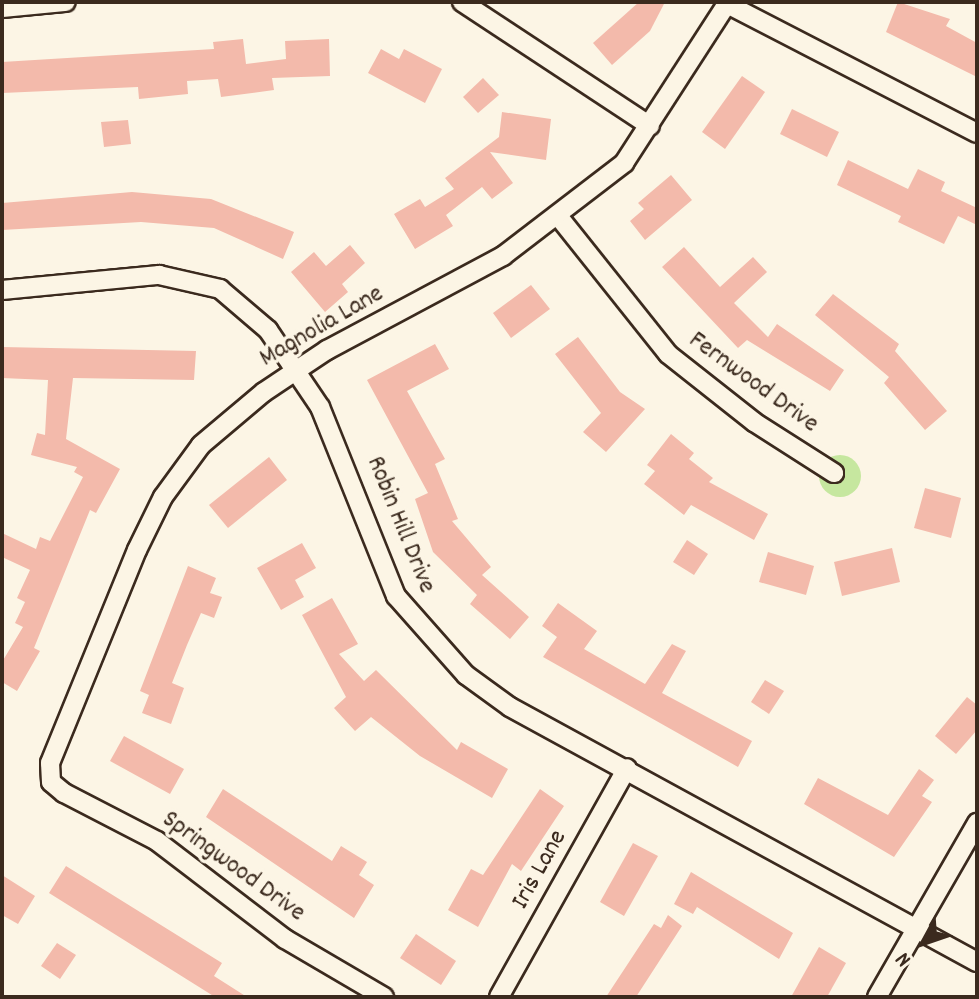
<!DOCTYPE html>
<html>
<head>
<meta charset="utf-8">
<style>
  body { margin:0 }
  #map { position:relative; width:979px; height:999px; overflow:hidden; background:#fcf5e5; font-family:Dekko,sans-serif }
  div>[style] { position:absolute }
  .green>* { inset:0; background:#c6e79f }
  .round { border-radius:50% }
  .building>* { inset:0; background:#f3baab }
  .roads { filter:drop-shadow(2px 0 #3b2a1e) drop-shadow(-2px 0 #3b2a1e) drop-shadow(0 2px #3b2a1e) drop-shadow(0 -2px #3b2a1e) }
  .street>* { height:18px; margin:-9px; padding:0 9px; transform-origin:9px; border-radius:9px; background:#fcf5e5 }
  span { translate:-50% -50%; white-space:nowrap; text-align:center; line-height:1.15; -webkit-text-stroke:7px #fcf5e5; paint-order:stroke }
  .street-label { font-size:26px; color:#3b2a1e }
  .frame { position:absolute; inset:0; border:4px solid #3b2a1e; pointer-events:none }
  .north { position:absolute; left:883px; top:903px; width:80px; height:80px; -webkit-text-stroke:6px #fcf5e5; paint-order:stroke; rotate:230deg; font-size:22px; font-weight:700; line-height:32px; text-align:center; color:#3b2a1e }
  .north::after { content:''; display:block; margin:auto; width:28px; height:36px; background:#3b2a1e; clip-path:polygon(50% 0,100% 100%,50% 72%,0 100%) }
</style>
</head>
<body>
<div id="map">
  <div class="green">
    <i class="round" style="left:819px;top:455px;width:42px;height:42px"></i>
  </div>
  <div class="building">
    <i style="clip-path:polygon(639px 2px,665px 2px,650px 31px,612px 65px,593px 43px)"></i>
    <i style="clip-path:polygon(898px 2px,950px 19px,946px 26px,977px 43px,977px 77px,886px 32px)"></i>
    <i style="clip-path:polygon(243px 39px,246px 64px,286px 59px,285px 41px,329px 39px,330px 76px,272px 78px,274px 90px,221px 97px,218px 79px,187px 81px,188px 94px,139px 99px,138px 87px,2px 93px,2px 62px,214px 49px,213px 42px)"></i>
    <i style="clip-path:polygon(381px 49px,399px 59px,404px 49px,442px 69px,425px 103px,368px 73px)"></i>
    <i style="clip-path:polygon(742px 76px,765px 92px,725px 149px,702px 132px)"></i>
    <i style="clip-path:polygon(483px 78px,499px 95px,478px 113px,463px 97px)"></i>
    <i style="clip-path:polygon(792px 109px,839px 132px,827px 157px,780px 134px)"></i>
    <i style="clip-path:polygon(502px 112px,551px 119px,546px 160px,490px 152px,513px 183px,492px 199px,482px 187px,446px 215px,453px 226px,415px 249px,394px 214px,420px 199px,425px 207px,454px 189px,445px 178px,499px 137px)"></i>
    <i style="clip-path:polygon(128px 120px,131px 144px,104px 147px,101px 122px)"></i>
    <i style="clip-path:polygon(848px 160px,908px 189px,918px 169px,945px 182px,941px 191px,977px 208px,977px 225px,958px 216px,944px 244px,898px 222px,901px 216px,837px 185px)"></i>
    <i style="clip-path:polygon(671px 175px,692px 200px,645px 240px,630px 221px,644px 209px,638px 203px)"></i>
    <i style="clip-path:polygon(132px 192px,211px 199px,294px 232px,283px 259px,214px 228px,141px 222px,2px 230px,2px 203px)"></i>
    <i style="clip-path:polygon(350px 245px,365px 263px,342px 284px,348px 292px,325px 312px,291px 272px,314px 252px,326px 266px)"></i>
    <i style="clip-path:polygon(684px 247px,720px 287px,753px 257px,767px 272px,734px 303px,768px 337px,777px 324px,844px 370px,830px 391px,747px 340px,738px 348px,662px 267px)"></i>
    <i style="clip-path:polygon(531px 285px,550px 309px,511px 338px,493px 313px)"></i>
    <i style="clip-path:polygon(833px 294px,899px 344px,895px 351px,947px 411px,925px 430px,884px 383px,889px 377px,815px 315px)"></i>
    <i style="clip-path:polygon(578px 337px,620px 392px,645px 409px,606px 452px,583px 432px,601px 413px,555px 354px)"></i>
    <i style="clip-path:polygon(435px 344px,449px 369px,407px 391px,445px 459px,435px 464px,458px 519px,452px 521px,491px 567px,482px 575px,529px 617px,510px 639px,470px 604px,477px 595px,433px 552px,415px 499px,428px 493px,367px 380px)"></i>
    <i style="clip-path:polygon(2px 347px,196px 351px,194px 380px,73px 378px,66px 439px,120px 469px,96px 513px,90px 510px,34px 648px,40px 651px,17px 691px,2px 682px,2px 662px,23px 627px,15px 623px,25px 602px,17px 598px,30px 570px,2px 557px,2px 533px,36px 549px,40px 537px,50px 541px,83px 477px,74px 472px,77px 467px,31px 455px,37px 433px,45px 435px,48px 380px,2px 378px)"></i>
    <i style="clip-path:polygon(671px 434px,694px 453px,689px 459px,713px 478px,709px 482px,768px 514px,754px 540px,691px 505px,684px 515px,644px 484px,655px 471px,647px 465px)"></i>
    <i style="clip-path:polygon(269px 457px,287px 480px,228px 528px,209px 505px)"></i>
    <i style="clip-path:polygon(925px 488px,961px 498px,951px 538px,914px 528px)"></i>
    <i style="clip-path:polygon(687px 540px,708px 554px,694px 575px,673px 562px)"></i>
    <i style="clip-path:polygon(302px 543px,316px 568px,295px 580px,304px 597px,281px 610px,257px 568px)"></i>
    <i style="clip-path:polygon(892px 548px,900px 582px,842px 596px,834px 562px)"></i>
    <i style="clip-path:polygon(768px 552px,814px 566px,806px 595px,759px 582px)"></i>
    <i style="clip-path:polygon(188px 566px,216px 578px,210px 593px,222px 597px,214px 618px,201px 613px,187px 645px,172px 683px,184px 688px,171px 724px,142px 713px,149px 695px,140px 691px)"></i>
    <i style="clip-path:polygon(332px 598px,358px 644px,339px 654px,364px 681px,376px 670px,457px 750px,461px 742px,508px 769px,492px 798px,420px 756px,371px 717px,355px 731px,334px 708px,346px 697px,302px 615px)"></i>
    <i style="clip-path:polygon(558px 603px,597px 631px,584px 649px,645px 684px,672px 644px,686px 651px,662px 693px,752px 741px,738px 767px,543px 657px,557px 637px,542px 626px)"></i>
    <i style="clip-path:polygon(765px 680px,784px 691px,769px 714px,751px 702px)"></i>
    <i style="clip-path:polygon(967px 697px,977px 705px,977px 730px,956px 754px,935px 736px)"></i>
    <i style="clip-path:polygon(124px 736px,184px 769px,170px 794px,110px 761px)"></i>
    <i style="clip-path:polygon(919px 769px,934px 780px,922px 796px,932px 802px,894px 857px,804px 804px,818px 778px,888px 815px)"></i>
    <i style="clip-path:polygon(223px 789px,332px 861px,341px 846px,367px 862px,359px 875px,374px 885px,354px 918px,206px 817px)"></i>
    <i style="clip-path:polygon(540px 789px,564px 806px,521px 871px,512px 864px,478px 927px,448px 910px,471px 869px,483px 875px)"></i>
    <i style="clip-path:polygon(633px 843px,658px 856px,624px 916px,600px 902px)"></i>
    <i style="clip-path:polygon(66px 866px,222px 963px,214px 976px,247px 997px,215px 997px,49px 893px)"></i>
    <i style="clip-path:polygon(691px 872px,793px 933px,779px 959px,697px 907px,693px 914px,674px 904px)"></i>
    <i style="clip-path:polygon(2px 875px,35px 896px,18px 924px,2px 915px)"></i>
    <i style="clip-path:polygon(668px 915px,682px 926px,636px 997px,606px 997px,654px 924px,661px 928px)"></i>
    <i style="clip-path:polygon(416px 934px,456px 961px,441px 985px,400px 958px)"></i>
    <i style="clip-path:polygon(57px 943px,76px 955px,60px 979px,41px 966px)"></i>
    <i style="clip-path:polygon(819px 947px,846px 963px,827px 997px,791px 997px)"></i>
  </div>
  <div class="roads">
    <div class="street">
      <i style="left:462px;top:2px;width:225px;rotate:33.4deg"></i>
      <i style="left:727px;top:4px;width:281px;rotate:27.3deg"></i>
      <i style="left:2px;top:8px;width:64px;rotate:-5.4deg"></i>
      <i style="left:558px;top:216px;width:176px;rotate:51.4deg"></i>
      <i style="left:668px;top:354px;width:110px;rotate:38.3deg"></i>
      <i style="left:754px;top:422px;width:95px;rotate:32.5deg"></i>
      <i style="left:2px;top:290px;width:158px;rotate:-5.5deg"></i>
      <i style="left:159px;top:275px;width:63px;rotate:12.9deg"></i>
      <i style="left:220px;top:289px;width:63px;rotate:40.5deg"></i>
      <i style="left:268px;top:330px;width:93px;rotate:56deg"></i>
      <i style="left:320px;top:407px;width:204px;rotate:68.1deg"></i>
      <i style="left:396px;top:596px;width:106px;rotate:48.5deg"></i>
      <i style="left:466px;top:675px;width:54px;rotate:36deg"></i>
      <i style="left:510px;top:707px;width:532px;rotate:28.64deg"></i>
      <i style="left:384px;top:997px;width:115px;rotate:-149.6deg"></i>
      <i style="left:285px;top:939px;width:161px;rotate:-142.6deg"></i>
      <i style="left:157px;top:841px;width:105px;rotate:-152.7deg"></i>
      <i style="left:64px;top:793px;width:17px;rotate:-140deg"></i>
      <i style="left:51px;top:782px;width:19px;rotate:-93deg"></i>
      <i style="left:50px;top:763px;width:230px;rotate:-67.8deg"></i>
      <i style="left:137px;top:550px;width:59px;rotate:-63.9deg"></i>
      <i style="left:163px;top:497px;width:64px;rotate:-53.8deg"></i>
      <i style="left:201px;top:445px;width:82px;rotate:-40.1deg"></i>
      <i style="left:264px;top:392px;width:76px;rotate:-33.7deg"></i>
      <i style="left:327px;top:350px;width:200px;rotate:-28.1deg"></i>
      <i style="left:503px;top:256px;width:153px;rotate:-37.5deg"></i>
      <i style="left:624px;top:163px;width:192px;rotate:-57.1deg"></i>
      <i style="left:499px;top:997px;width:262px;rotate:-60.8deg"></i>
      <i style="left:877px;top:997px;width:201px;rotate:-60.1deg"></i>
    </div>
  </div>
  <div class="street-label">
    <span style="left:322px;top:327px;rotate:-30deg">Magnolia Lane</span>
    <span style="left:753px;top:383px;rotate:36deg">Fernwood Drive</span>
    <span style="left:400px;top:525px;rotate:68deg">Robin Hill Drive</span>
    <span style="left:233px;top:867px;rotate:36deg">Springwood Drive</span>
    <span style="left:540px;top:870px;rotate:-61deg">Iris Lane</span>
  </div>
  <div class="frame"></div>
  <div class="north">N</div>
</div>
</body>
</html>
